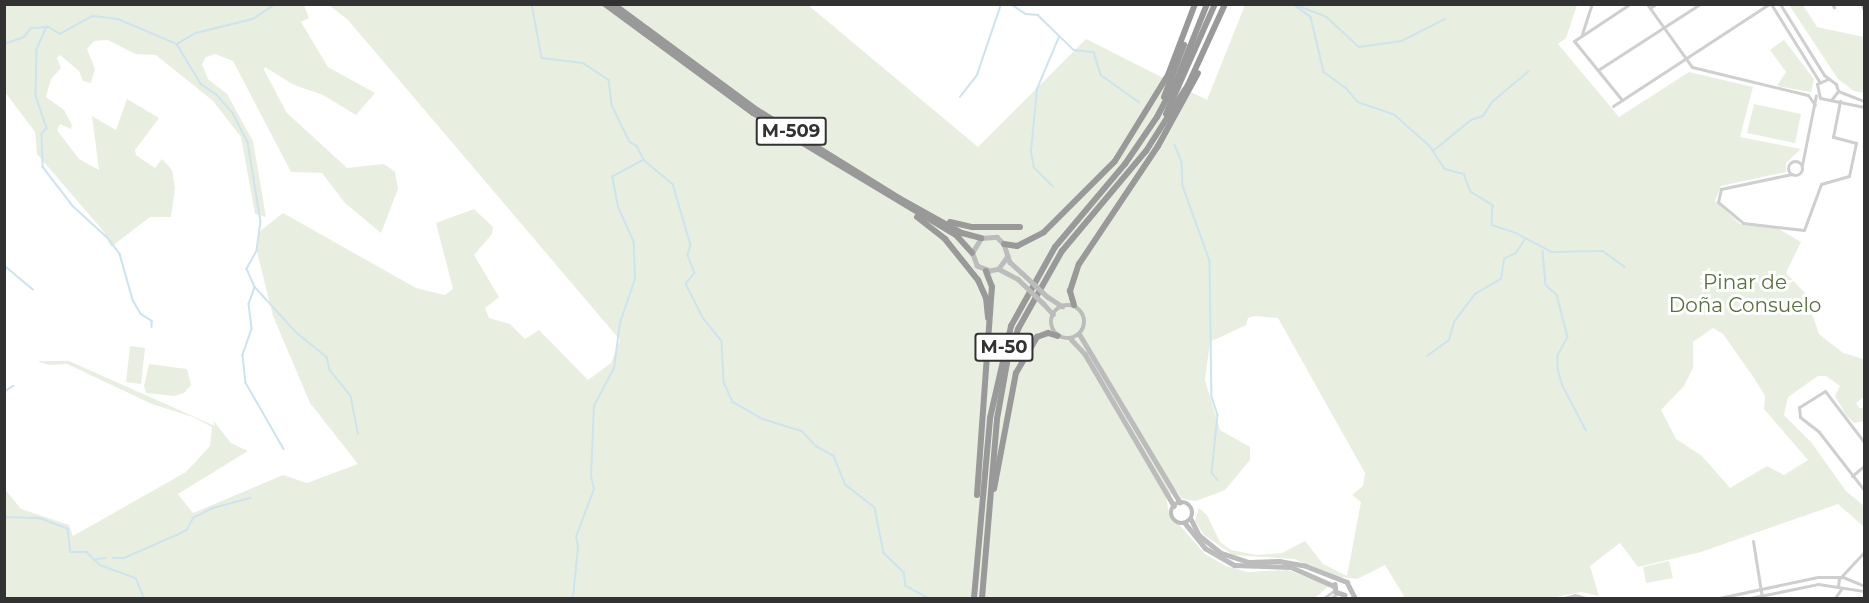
<!DOCTYPE html>
<html>
<head>
<meta charset="utf-8">
<style>
  body { margin:0 }
  #map { position:relative; width:1869px; height:603px; overflow:hidden; background:#fff; font-family:Montserrat,sans-serif }
  div>[style] { position:absolute }
  .green>* { inset:0; background:#e9efe0 }
  .stream>* { height:1.5px; margin:-0.75px; padding:0 0.75px; transform-origin:0.75px; border-radius:0.75px; background:#cde3ee }
  .street>* { height:3px; margin:-1.5px; padding:0 1.5px; transform-origin:1.5px; border-radius:1.5px; background:#cfcfcf }
  .street>.ring { margin:-1.5px; padding:0; box-sizing:content-box; background:none; border:3px solid #cfcfcf; border-radius:50% }
  .secondary>* { height:4.5px; margin:-2.25px; padding:0 2.25px; transform-origin:2.25px; border-radius:2.25px; background:#bcbcbc }
  .secondary>.ring { margin:-2.25px; padding:0; box-sizing:content-box; background:none; border:4.5px solid #bcbcbc; border-radius:50% }
  .highway>* { height:6px; margin:-3px; padding:0 3px; transform-origin:3px; border-radius:3px; background:#999 }
  .secondary-bridge>* { height:4.5px; margin:-2.25px; padding:0 2.25px; transform-origin:2.25px; border-radius:2.25px; background:#bcbcbc }
  span { translate:-50% -50%; white-space:nowrap; text-align:center; line-height:1.15; -webkit-text-stroke:6px #fff; paint-order:stroke }
  .shield-label span { padding:2px 4px; background:#fff; border:2px solid; border-radius:4px; -webkit-text-stroke-width:0 }
  .shield-label { font-size:18px; color:#323232; font-weight:700 }
  .park-label { font-size:20px; color:#57703d }
  .frame { position:absolute; inset:0; border:6px solid #323232; pointer-events:none }
</style>
</head>
<body>
<div id="map">
  <div class="green">
    <i style="clip-path:polygon(5px 4px,304px 5px,309px 18px,301px 22px,328px 67px,375px 93px,356px 115px,323px 95px,294px 85px,265px 67px,264px 70px,287px 113px,347px 168px,384px 164px,395px 172px,398px 189px,381px 233px,345px 203px,322px 173px,291px 172px,233px 61px,215px 54px,206px 57px,202px 64px,208px 79px,227px 94px,253px 141px,266px 217px,255px 214px,241px 137px,213px 101px,156px 55px,135px 54px,108px 40px,94px 41px,87px 49px,95px 69px,91px 83px,83px 81px,79px 71px,60px 55px,57px 58px,61px 68px,51px 79px,46px 97px,64px 110px,72px 125px,71px 129px,60px 124px,57px 130px,79px 159px,99px 170px,92px 116px,116px 130px,127px 99px,159px 118px,135px 150px,136px 155px,155px 168px,162px 159px,172px 170px,175px 188px,171px 217px,150px 217px,111px 247px,104px 232px,37px 154px,35px 132px,5px 92px)"></i>
    <i style="clip-path:polygon(evenodd,329px 5px,808px 5px,978px 147px,1086px 39px,1207px 100px,1245px 5px,1577px 5px,1566px 38px,1558px 44px,1619px 117px,1689px 72px,1753px 87px,1740px 137px,1801px 149px,1786px 163px,1786px 172px,1721px 186px,1715px 201px,1740px 224px,1777px 228px,1801px 242px,1786px 273px,1805px 293px,1819px 334px,1843px 353px,1864px 359px,1864px 397px,1856px 403px,1859px 408px,1864px 408px,1864px 421px,1854px 423px,1846px 415px,1835px 396px,1840px 386px,1826px 376px,1818px 376px,1788px 397px,1784px 415px,1811px 442px,1846px 491px,1864px 506px,1864px 527px,1838px 504px,1701px 552px,1638px 567px,1620px 543px,1590px 566px,1599px 596px,1581px 592px,1551px 598px,1401px 598px,1404px 596px,1385px 565px,1357px 579px,1334px 576px,1294px 559px,1233px 555px,1204px 535px,1195px 521px,1199px 508px,1207px 515px,1220px 542px,1231px 550px,1257px 555px,1282px 553px,1305px 541px,1323px 564px,1347px 576px,1361px 502px,1352px 495px,1363px 486px,1365px 473px,1278px 318px,1255px 316px,1248px 318px,1246px 325px,1210px 342px,1205px 380px,1220px 430px,1250px 447px,1250px 460px,1225px 490px,1196px 501px,1182px 499px,1177px 491px,1166px 497px,1169px 513px,1205px 554px,1226px 566px,1248px 572px,1288px 570px,1329px 586px,1315px 598px,5px 598px,4px 488px,21px 509px,69px 525px,73px 536px,186px 472px,210px 446px,212px 427px,193px 417px,152px 404px,67px 364px,49px 365px,37px 361px,69px 361px,215px 426px,213px 420px,231px 443px,248px 451px,178px 494px,193px 513px,283px 475px,307px 483px,358px 464px,310px 403px,273px 316px,256px 248px,259px 232px,283px 213px,416px 288px,445px 295px,453px 289px,436px 223px,474px 209px,493px 227px,492px 234px,474px 255px,499px 297px,485px 308px,489px 318px,510px 324px,525px 339px,539px 330px,588px 380px,611px 363px,620px 340px,348px 20px,329px 5px,1713px 328px,1723px 334px,1754px 378px,1765px 396px,1764px 409px,1808px 460px,1784px 475px,1767px 466px,1730px 488px,1702px 456px,1676px 439px,1661px 410px,1684px 386px,1693px 368px,1693px 342px,1713px 328px)"></i>
    <i style="clip-path:polygon(1789px 5px,1803px 5px,1817px 27px,1864px 37px,1864px 93px,1854px 91px,1838px 79px)"></i>
    <i style="clip-path:polygon(1784px 40px,1814px 79px,1811px 92px,1777px 86px,1786px 72px,1770px 50px)"></i>
    <i style="clip-path:polygon(1754px 104px,1801px 114px,1795px 143px,1747px 133px)"></i>
    <i style="clip-path:polygon(130px 346px,145px 348px,141px 384px,126px 382px)"></i>
    <i style="clip-path:polygon(149px 364px,187px 369px,191px 385px,184px 393px,174px 396px,146px 393px,144px 386px)"></i>
    <i style="clip-path:polygon(1669px 561px,1673px 578px,1646px 583px,1643px 567px)"></i>
  </div>
  <div class="stream">
    <i style="left:532px;top:4px;width:55px;rotate:79.5deg"></i>
    <i style="left:542px;top:58px;width:41px;rotate:7deg"></i>
    <i style="left:583px;top:63px;width:31px;rotate:33deg"></i>
    <i style="left:609px;top:80px;width:25px;rotate:83deg"></i>
    <i style="left:612px;top:105px;width:41px;rotate:64.1deg"></i>
    <i style="left:630px;top:142px;width:8px;rotate:30deg"></i>
    <i style="left:637px;top:146px;width:16px;rotate:63deg"></i>
    <i style="left:644px;top:160px;width:38px;rotate:40deg"></i>
    <i style="left:673px;top:184px;width:64px;rotate:73.6deg"></i>
    <i style="left:691px;top:245px;width:10px;rotate:107deg"></i>
    <i style="left:688px;top:255px;width:19px;rotate:69deg"></i>
    <i style="left:695px;top:273px;width:14px;rotate:129deg"></i>
    <i style="left:686px;top:284px;width:39px;rotate:63deg"></i>
    <i style="left:704px;top:319px;width:28px;rotate:51deg"></i>
    <i style="left:722px;top:341px;width:41px;rotate:87.2deg"></i>
    <i style="left:724px;top:382px;width:22px;rotate:66deg"></i>
    <i style="left:733px;top:402px;width:34px;rotate:30deg"></i>
    <i style="left:763px;top:419px;width:41px;rotate:17.1deg"></i>
    <i style="left:802px;top:431px;width:21px;rotate:47deg"></i>
    <i style="left:816px;top:446px;width:21px;rotate:29deg"></i>
    <i style="left:834px;top:456px;width:31px;rotate:68deg"></i>
    <i style="left:846px;top:485px;width:37px;rotate:38deg"></i>
    <i style="left:875px;top:508px;width:46px;rotate:78.7deg"></i>
    <i style="left:884px;top:553px;width:28px;rotate:44deg"></i>
    <i style="left:904px;top:572px;width:14px;rotate:82deg"></i>
    <i style="left:906px;top:586px;width:26px;rotate:28deg"></i>
    <i style="left:1011px;top:4px;width:18px;rotate:34deg"></i>
    <i style="left:1026px;top:14px;width:12px;rotate:5deg"></i>
    <i style="left:1038px;top:15px;width:50px;rotate:44.2deg"></i>
    <i style="left:1074px;top:50px;width:20px;rotate:6deg"></i>
    <i style="left:1094px;top:52px;width:24px;rotate:73deg"></i>
    <i style="left:1101px;top:75px;width:47px;rotate:35.4deg"></i>
    <i style="left:1293px;top:4px;width:22px;rotate:36deg"></i>
    <i style="left:1311px;top:17px;width:57px;rotate:76.7deg"></i>
    <i style="left:1324px;top:72px;width:27px;rotate:36deg"></i>
    <i style="left:1346px;top:88px;width:18px;rotate:49deg"></i>
    <i style="left:1358px;top:102px;width:39px;rotate:19deg"></i>
    <i style="left:1395px;top:115px;width:47px;rotate:41.5deg"></i>
    <i style="left:1430px;top:146px;width:27px;rotate:57deg"></i>
    <i style="left:1445px;top:169px;width:20px;rotate:15deg"></i>
    <i style="left:1464px;top:174px;width:19px;rotate:69deg"></i>
    <i style="left:1471px;top:192px;width:26px;rotate:31deg"></i>
    <i style="left:1493px;top:205px;width:20px;rotate:93deg"></i>
    <i style="left:1492px;top:225px;width:25px;rotate:18deg"></i>
    <i style="left:1516px;top:233px;width:41px;rotate:27.8deg"></i>
    <i style="left:1552px;top:252px;width:51px;rotate:-1.1deg"></i>
    <i style="left:1603px;top:251px;width:27px;rotate:36deg"></i>
    <i style="left:1296px;top:5px;width:33px;rotate:21deg"></i>
    <i style="left:1327px;top:17px;width:44px;rotate:43.2deg"></i>
    <i style="left:1359px;top:47px;width:43px;rotate:-7.9deg"></i>
    <i style="left:1402px;top:41px;width:48px;rotate:-27.1deg"></i>
    <i style="left:47px;top:27px;width:24px;rotate:114deg"></i>
    <i style="left:37px;top:49px;width:47px;rotate:91.2deg"></i>
    <i style="left:36px;top:96px;width:34px;rotate:71deg"></i>
    <i style="left:47px;top:128px;width:8px;rotate:130deg"></i>
    <i style="left:42px;top:134px;width:33px;rotate:88deg"></i>
    <i style="left:43px;top:167px;width:49px;rotate:52.4deg"></i>
    <i style="left:73px;top:206px;width:47px;rotate:42.4deg"></i>
    <i style="left:108px;top:238px;width:20px;rotate:53deg"></i>
    <i style="left:120px;top:254px;width:48px;rotate:74.2deg"></i>
    <i style="left:133px;top:300px;width:16px;rotate:60deg"></i>
    <i style="left:141px;top:314px;width:13px;rotate:32deg"></i>
    <i style="left:152px;top:321px;width:6px;rotate:90deg"></i>
    <i style="left:4px;top:44px;width:21px;rotate:-19deg"></i>
    <i style="left:24px;top:37px;width:11px;rotate:-52deg"></i>
    <i style="left:31px;top:28px;width:18px;rotate:-3deg"></i>
    <i style="left:49px;top:27px;width:13px;rotate:32deg"></i>
    <i style="left:60px;top:34px;width:38px;rotate:-29deg"></i>
    <i style="left:93px;top:16px;width:25px;rotate:7deg"></i>
    <i style="left:118px;top:19px;width:64px;rotate:23deg"></i>
    <i style="left:177px;top:44px;width:22px;rotate:-30deg"></i>
    <i style="left:196px;top:33px;width:59px;rotate:-13.8deg"></i>
    <i style="left:253px;top:19px;width:27px;rotate:-34deg"></i>
    <i style="left:177px;top:44px;width:47px;rotate:59deg"></i>
    <i style="left:201px;top:84px;width:18px;rotate:34deg"></i>
    <i style="left:216px;top:94px;width:25px;rotate:48deg"></i>
    <i style="left:233px;top:113px;width:33px;rotate:63deg"></i>
    <i style="left:248px;top:142px;width:81px;rotate:80.8deg"></i>
    <i style="left:261px;top:222px;width:29px;rotate:98deg"></i>
    <i style="left:257px;top:251px;width:21px;rotate:119deg"></i>
    <i style="left:247px;top:269px;width:20px;rotate:66deg"></i>
    <i style="left:255px;top:287px;width:18px;rotate:109deg"></i>
    <i style="left:249px;top:304px;width:25px;rotate:83deg"></i>
    <i style="left:252px;top:329px;width:28px;rotate:109deg"></i>
    <i style="left:243px;top:355px;width:28px;rotate:84deg"></i>
    <i style="left:246px;top:383px;width:76px;rotate:60.1deg"></i>
    <i style="left:960px;top:97px;width:28px;rotate:-52deg"></i>
    <i style="left:977px;top:75px;width:75px;rotate:-71.3deg"></i>
    <i style="left:1175px;top:145px;width:18px;rotate:68deg"></i>
    <i style="left:1182px;top:162px;width:24px;rotate:88deg"></i>
    <i style="left:1183px;top:186px;width:80px;rotate:70.2deg"></i>
    <i style="left:1210px;top:261px;width:136px;rotate:89.2deg"></i>
    <i style="left:1212px;top:397px;width:19px;rotate:72deg"></i>
    <i style="left:1218px;top:415px;width:58px;rotate:95.9deg"></i>
    <i style="left:1212px;top:473px;width:9px;rotate:49deg"></i>
    <i style="left:1433px;top:151px;width:49px;rotate:-39.2deg"></i>
    <i style="left:1471px;top:120px;width:13px;rotate:-18deg"></i>
    <i style="left:1483px;top:116px;width:17px;rotate:-57deg"></i>
    <i style="left:1492px;top:102px;width:47px;rotate:-39.8deg"></i>
    <i style="left:1053px;top:187px;width:27px;rotate:-135deg"></i>
    <i style="left:1034px;top:168px;width:16px;rotate:-101deg"></i>
    <i style="left:1031px;top:152px;width:63px;rotate:-84.6deg"></i>
    <i style="left:1037px;top:89px;width:56px;rotate:-67.1deg"></i>
    <i style="left:1543px;top:251px;width:34px;rotate:85deg"></i>
    <i style="left:1546px;top:285px;width:15px;rotate:42deg"></i>
    <i style="left:1557px;top:295px;width:43px;rotate:75.3deg"></i>
    <i style="left:1568px;top:337px;width:21px;rotate:118deg"></i>
    <i style="left:1558px;top:356px;width:13px;rotate:90deg"></i>
    <i style="left:1558px;top:369px;width:18px;rotate:74deg"></i>
    <i style="left:1563px;top:386px;width:50px;rotate:62.4deg"></i>
    <i style="left:4px;top:265px;width:38px;rotate:40deg"></i>
    <i style="left:255px;top:287px;width:61px;rotate:47.7deg"></i>
    <i style="left:296px;top:332px;width:40px;rotate:39deg"></i>
    <i style="left:327px;top:357px;width:13px;rotate:77deg"></i>
    <i style="left:330px;top:370px;width:33px;rotate:51deg"></i>
    <i style="left:351px;top:396px;width:38px;rotate:79deg"></i>
    <i style="left:1427px;top:356px;width:27px;rotate:-36deg"></i>
    <i style="left:1449px;top:340px;width:19px;rotate:-74deg"></i>
    <i style="left:1454px;top:322px;width:35px;rotate:-53deg"></i>
    <i style="left:1475px;top:294px;width:30px;rotate:-30deg"></i>
    <i style="left:1501px;top:279px;width:20px;rotate:-81deg"></i>
    <i style="left:1504px;top:259px;width:13px;rotate:-27deg"></i>
    <i style="left:1516px;top:253px;width:17px;rotate:-57deg"></i>
    <i style="left:4px;top:392px;width:11px;rotate:-34deg"></i>
    <i style="left:4px;top:517px;width:36px;rotate:2deg"></i>
    <i style="left:40px;top:518px;width:30px;rotate:21deg"></i>
    <i style="left:68px;top:529px;width:23px;rotate:83deg"></i>
    <i style="left:71px;top:552px;width:16px"></i>
    <i style="left:87px;top:552px;width:18px;rotate:45deg"></i>
    <i style="left:100px;top:565px;width:38px;rotate:20deg"></i>
    <i style="left:136px;top:578px;width:22px;rotate:68deg"></i>
    <i style="left:113px;top:558px;width:11px"></i>
    <i style="left:124px;top:558px;width:58px;rotate:-23.5deg"></i>
    <i style="left:177px;top:535px;width:11px;rotate:-27deg"></i>
    <i style="left:187px;top:530px;width:13px;rotate:-63deg"></i>
    <i style="left:193px;top:518px;width:22px;rotate:-27deg"></i>
    <i style="left:213px;top:508px;width:39px;rotate:-15deg"></i>
    <i style="left:97px;top:559px;width:8px;rotate:-7deg"></i>
    <i style="left:573px;top:598px;width:51px;rotate:-84.4deg"></i>
    <i style="left:578px;top:547px;width:10px;rotate:-101deg"></i>
    <i style="left:576px;top:537px;width:51px;rotate:-69.4deg"></i>
    <i style="left:594px;top:489px;width:12px;rotate:-104deg"></i>
    <i style="left:591px;top:477px;width:71px;rotate:-87.6deg"></i>
    <i style="left:594px;top:406px;width:43px;rotate:-62.2deg"></i>
    <i style="left:614px;top:368px;width:45px;rotate:-82.4deg"></i>
    <i style="left:620px;top:323px;width:46px;rotate:-71.2deg"></i>
    <i style="left:635px;top:279px;width:36px;rotate:-92deg"></i>
    <i style="left:634px;top:243px;width:39px;rotate:-114deg"></i>
    <i style="left:618px;top:207px;width:31px;rotate:-101deg"></i>
    <i style="left:612px;top:177px;width:35px;rotate:-29deg"></i>
  </div>
  <div class="street">
    <i style="left:1647px;top:4px;width:77px;rotate:54.5deg"></i>
    <i style="left:1692px;top:67px;width:119px;rotate:13.6deg"></i>
    <i style="left:1808px;top:95px;width:12px;rotate:55deg"></i>
    <i style="left:1771px;top:4px;width:91px;rotate:58.1deg"></i>
    <i style="left:1780px;top:4px;width:84px;rotate:58.2deg"></i>
    <i style="left:1824px;top:75px;width:15px;rotate:37deg"></i>
    <i style="left:1836px;top:84px;width:7px;rotate:74deg"></i>
    <i style="left:1838px;top:91px;width:10px;rotate:127deg"></i>
    <i style="left:1832px;top:4px;width:4px;rotate:56deg"></i>
    <i style="left:1861px;top:4px;width:7px;rotate:63deg"></i>
    <i style="left:1650px;top:8px;width:7px;rotate:-34deg"></i>
    <i style="left:1582px;top:34px;width:32px;rotate:-72deg"></i>
    <i style="left:1598px;top:70px;width:121px;rotate:-32.9deg"></i>
    <i style="left:1828px;top:79px;width:12px;rotate:156deg"></i>
    <i style="left:1817px;top:84px;width:14px;rotate:78deg"></i>
    <i style="left:1820px;top:98px;width:45px;rotate:11.6deg"></i>
    <i style="left:1838px;top:91px;width:28px;rotate:21deg"></i>
    <i style="left:1622px;top:100px;width:76px;rotate:-129.1deg"></i>
    <i style="left:1574px;top:41px;width:67px;rotate:-33.5deg"></i>
    <i style="left:1613px;top:106px;width:186px;rotate:-33.2deg"></i>
    <i class="ring" style="left:1788px;top:161px;width:11px;height:11px"></i>
    <i style="left:1802px;top:165px;width:71px;rotate:-78.7deg"></i>
    <i style="left:1792px;top:174px;width:73px;rotate:168.1deg"></i>
    <i style="left:1721px;top:189px;width:13px;rotate:103deg"></i>
    <i style="left:1718px;top:202px;width:33px;rotate:40deg"></i>
    <i style="left:1743px;top:223px;width:61px;rotate:6.5deg"></i>
    <i style="left:1804px;top:230px;width:49px;rotate:-69.7deg"></i>
    <i style="left:1821px;top:184px;width:29px;rotate:-16deg"></i>
    <i style="left:1849px;top:176px;width:34px;rotate:-78deg"></i>
    <i style="left:1856px;top:143px;width:24px;rotate:-165deg"></i>
    <i style="left:1833px;top:137px;width:37px;rotate:-79deg"></i>
    <i style="left:1864px;top:442px;width:64px;rotate:-127.4deg"></i>
    <i style="left:1825px;top:391px;width:31px;rotate:148deg"></i>
    <i style="left:1799px;top:407px;width:10px;rotate:84deg"></i>
    <i style="left:1800px;top:417px;width:24px;rotate:38deg"></i>
    <i style="left:1819px;top:432px;width:73px;rotate:52.2deg"></i>
    <i style="left:1852px;top:476px;width:16px;rotate:-40deg"></i>
    <i style="left:1753px;top:541px;width:58px;rotate:81deg"></i>
    <i style="left:1838px;top:586px;width:7px;rotate:-82deg"></i>
    <i style="left:1839px;top:579px;width:37px;rotate:-47deg"></i>
    <i style="left:1324px;top:598px;width:14px;rotate:-36deg"></i>
    <i style="left:1331px;top:598px;width:7px;rotate:-34deg"></i>
    <i style="left:1564px;top:598px;width:11px;rotate:-15deg"></i>
    <i style="left:1575px;top:595px;width:11px;rotate:15deg"></i>
    <i style="left:1719px;top:598px;width:101px;rotate:-12deg"></i>
    <i style="left:1818px;top:577px;width:25px"></i>
    <i style="left:1843px;top:577px;width:23px;rotate:23deg"></i>
    <i style="left:1750px;top:598px;width:69px;rotate:-11.6deg"></i>
    <i style="left:1818px;top:584px;width:47px;rotate:8.7deg"></i>
    <i style="left:1835px;top:598px;width:11px;rotate:-56deg"></i>
  </div>
  <div class="secondary">
    <i style="left:1008px;top:256px;width:16px;rotate:125deg"></i>
    <i style="left:999px;top:269px;width:9px;rotate:167deg"></i>
    <i style="left:990px;top:271px;width:14px;rotate:-159deg"></i>
    <i style="left:977px;top:266px;width:14px;rotate:-111deg"></i>
    <i style="left:972px;top:253px;width:17px;rotate:-59deg"></i>
    <i style="left:981px;top:238px;width:16px;rotate:-4deg"></i>
    <i style="left:997px;top:237px;width:10px;rotate:45deg"></i>
    <i style="left:1004px;top:244px;width:19px;rotate:72deg"></i>
    <i style="left:1010px;top:262px;width:16px;rotate:43deg"></i>
    <i style="left:999px;top:269px;width:21px;rotate:28deg"></i>
    <i style="left:1048px;top:297px;width:17px;rotate:33deg"></i>
    <i style="left:1043px;top:303px;width:15px;rotate:48deg"></i>
    <i class="ring" style="left:1051px;top:305px;width:29.5px;height:29.5px"></i>
    <i style="left:1080px;top:335px;width:195px;rotate:59.1deg"></i>
    <i style="left:1071px;top:339px;width:21px;rotate:47deg"></i>
    <i style="left:1085px;top:354px;width:176px;rotate:59.6deg"></i>
    <i class="ring" style="left:1171px;top:502px;width:17.5px;height:17.5px"></i>
    <i style="left:1191px;top:519px;width:18px;rotate:63deg"></i>
    <i style="left:1199px;top:535px;width:28px;rotate:39deg"></i>
    <i style="left:1221px;top:553px;width:29px;rotate:18deg"></i>
    <i style="left:1249px;top:562px;width:30px;rotate:-2deg"></i>
    <i style="left:1279px;top:561px;width:27px;rotate:10deg"></i>
    <i style="left:1306px;top:566px;width:44px;rotate:21.3deg"></i>
    <i style="left:1347px;top:582px;width:18px;rotate:63deg"></i>
    <i style="left:1185px;top:523px;width:32px;rotate:51deg"></i>
    <i style="left:1205px;top:548px;width:34px;rotate:30deg"></i>
    <i style="left:1234px;top:565px;width:57px;rotate:2deg"></i>
    <i style="left:1291px;top:567px;width:47px;rotate:23.8deg"></i>
    <i style="left:1335px;top:584px;width:8px;rotate:83deg"></i>
    <i style="left:1336px;top:592px;width:9px;rotate:18deg"></i>
  </div>
  <div class="highway">
    <i style="left:605px;top:4px;width:184px;rotate:36.4deg"></i>
    <i style="left:753px;top:113px;width:237px;rotate:31deg"></i>
    <i style="left:956px;top:235px;width:24px;rotate:48deg"></i>
    <i style="left:613px;top:4px;width:179px;rotate:36.4deg"></i>
    <i style="left:757px;top:110px;width:167px;rotate:31.8deg"></i>
    <i style="left:899px;top:198px;width:72px;rotate:29.1deg"></i>
    <i style="left:962px;top:233px;width:20px;rotate:15deg"></i>
    <i style="left:1164px;top:97px;width:56px;rotate:-69deg"></i>
    <i style="left:1166px;top:114px;width:120px;rotate:-66deg"></i>
    <i style="left:917px;top:217px;width:36px;rotate:38deg"></i>
    <i style="left:945px;top:239px;width:53px;rotate:51.2deg"></i>
    <i style="left:978px;top:280px;width:20px;rotate:66deg"></i>
    <i style="left:986px;top:298px;width:20px;rotate:84deg"></i>
    <i style="left:950px;top:222px;width:23px;rotate:13deg"></i>
    <i style="left:972px;top:227px;width:48px"></i>
    <i style="left:1004px;top:244px;width:13px;rotate:9deg"></i>
    <i style="left:1017px;top:246px;width:30px;rotate:-27deg"></i>
    <i style="left:1044px;top:232px;width:100px;rotate:-45deg"></i>
    <i style="left:1115px;top:161px;width:101px;rotate:-58.4deg"></i>
    <i style="left:1168px;top:75px;width:76px;rotate:-69.2deg"></i>
    <i style="left:1074px;top:305px;width:15px;rotate:-106deg"></i>
    <i style="left:1070px;top:291px;width:28px;rotate:-72deg"></i>
    <i style="left:1079px;top:264px;width:142px;rotate:-56.2deg"></i>
    <i style="left:1158px;top:146px;width:83px;rotate:-61.3deg"></i>
    <i style="left:994px;top:489px;width:118px;rotate:-79.3deg"></i>
    <i style="left:1016px;top:373px;width:42px;rotate:-59.7deg"></i>
    <i style="left:1037px;top:337px;width:12px;rotate:-20deg"></i>
    <i style="left:1048px;top:333px;width:10px;rotate:17deg"></i>
    <i style="left:977px;top:495px;width:209px;rotate:-85.9deg"></i>
    <i style="left:992px;top:287px;width:17px;rotate:-111deg"></i>
    <i style="left:974px;top:598px;width:181px;rotate:-84.9deg"></i>
    <i style="left:990px;top:418px;width:94px;rotate:-77.1deg"></i>
    <i style="left:1011px;top:326px;width:90px;rotate:-60.9deg"></i>
    <i style="left:1055px;top:247px;width:109px;rotate:-49.9deg"></i>
    <i style="left:1125px;top:164px;width:57px;rotate:-55.8deg"></i>
    <i style="left:1157px;top:117px;width:43px;rotate:-62.2deg"></i>
    <i style="left:1177px;top:79px;width:81px;rotate:-68.2deg"></i>
    <i style="left:982px;top:598px;width:180px;rotate:-85.2deg"></i>
    <i style="left:997px;top:419px;width:63px;rotate:-79.9deg"></i>
    <i style="left:1008px;top:357px;width:30px;rotate:-70deg"></i>
    <i style="left:1018px;top:329px;width:90px;rotate:-60.6deg"></i>
    <i style="left:1062px;top:251px;width:131px;rotate:-50deg"></i>
    <i style="left:1146px;top:151px;width:78px;rotate:-57.5deg"></i>
    <i style="left:1188px;top:85px;width:89px;rotate:-65.4deg"></i>
  </div>
  <div class="secondary-bridge">
    <i style="left:1022px;top:273px;width:35px;rotate:43deg"></i>
    <i style="left:1018px;top:279px;width:35px;rotate:44deg"></i>
  </div>
  <div class="shield-label">
    <span style="left:791px;top:131px">M-509</span>
    <span style="left:1004px;top:347px">M-50</span>
  </div>
  <div class="park-label">
    <span style="left:1745px;top:294px">Pinar de<br>Doña Consuelo</span>
  </div>
  <div class="frame"></div>
</div>
</body>
</html>
